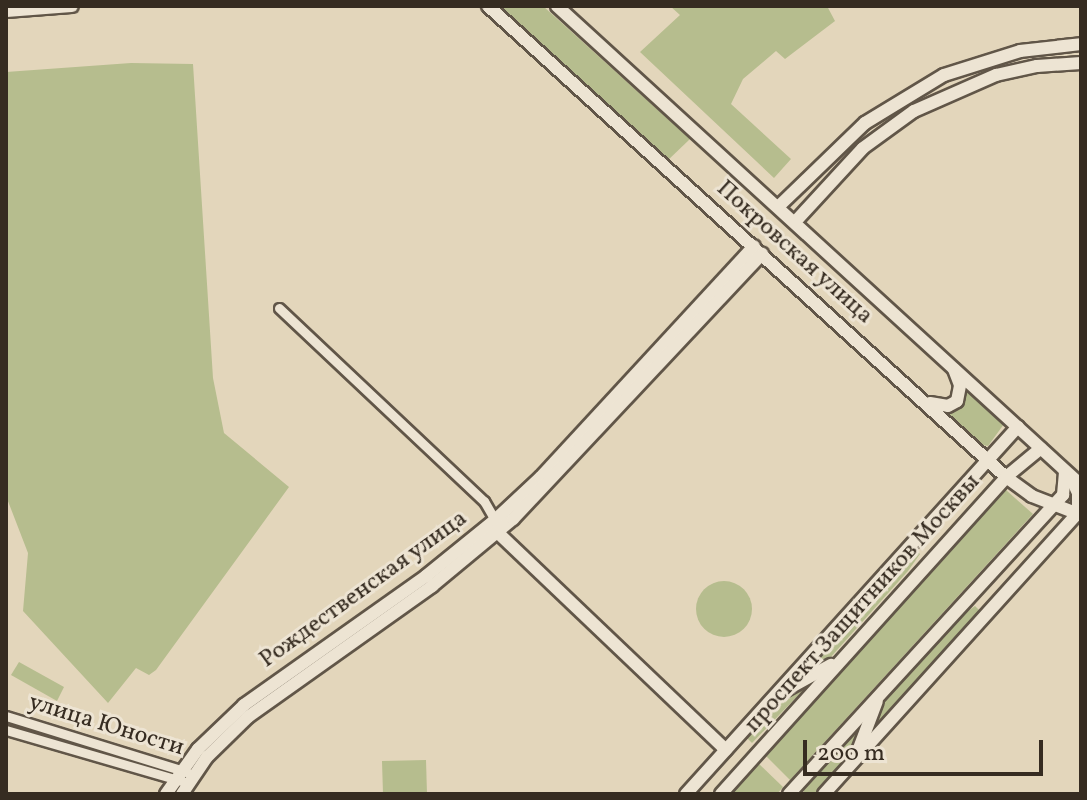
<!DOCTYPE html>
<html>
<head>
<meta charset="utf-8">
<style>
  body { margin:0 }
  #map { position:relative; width:1087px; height:800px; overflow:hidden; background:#e3d6bb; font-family:Vollkorn,serif }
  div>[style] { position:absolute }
  .green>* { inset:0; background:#b6bd8e }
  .round { border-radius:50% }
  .roads { filter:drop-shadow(2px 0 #615648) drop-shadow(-2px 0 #615648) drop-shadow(0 2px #615648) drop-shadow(0 -2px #615648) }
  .street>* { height:9px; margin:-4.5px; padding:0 4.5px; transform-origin:4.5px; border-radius:4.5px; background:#ede4d3 }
  .secondary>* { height:12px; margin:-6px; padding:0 6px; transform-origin:6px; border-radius:6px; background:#ede4d3 }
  span { translate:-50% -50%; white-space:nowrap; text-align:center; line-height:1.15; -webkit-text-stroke:6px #ede4d3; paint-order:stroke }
  .street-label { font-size:24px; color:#362c21 }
  .frame { position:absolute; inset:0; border:8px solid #362c21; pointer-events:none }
  .scale { position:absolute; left:803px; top:740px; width:240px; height:36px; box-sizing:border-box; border:4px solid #362c21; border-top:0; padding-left:10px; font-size:24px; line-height:28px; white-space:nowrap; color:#362c21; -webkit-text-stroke:6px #ede4d3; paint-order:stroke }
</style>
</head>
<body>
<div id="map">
  <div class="green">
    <i style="clip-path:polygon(497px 6px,543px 6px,690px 139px,666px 162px)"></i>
    <i style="clip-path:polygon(670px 6px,827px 6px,835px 21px,785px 59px,776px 51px,743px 79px,731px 104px,791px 159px,774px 178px,640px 52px,680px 15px)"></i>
    <i style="clip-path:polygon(131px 63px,193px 64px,213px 378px,224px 433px,289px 487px,156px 670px,149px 675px,136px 668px,108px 703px,23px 611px,28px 553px,6px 496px,6px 72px)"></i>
    <i style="clip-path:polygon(965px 389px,1004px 424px,988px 446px,982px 445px,946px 412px,965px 404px)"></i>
    <i style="clip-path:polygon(1006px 490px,1033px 514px,790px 780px,764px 754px)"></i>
    <i style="clip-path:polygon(914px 549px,920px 554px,908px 571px,829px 659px,796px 678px)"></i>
    <i class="round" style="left:696px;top:581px;width:56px;height:56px"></i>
    <i style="clip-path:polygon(975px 606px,982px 613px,865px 744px,882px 701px,957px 619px)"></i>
    <i style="clip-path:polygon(19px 662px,64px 687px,57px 701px,11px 675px)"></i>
    <i style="clip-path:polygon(811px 682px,752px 743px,745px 736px,782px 696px)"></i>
    <i style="clip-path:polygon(865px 721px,854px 754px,816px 794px,807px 794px,803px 791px)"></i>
    <i style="clip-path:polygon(426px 760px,427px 794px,383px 794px,382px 761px)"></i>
    <i style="clip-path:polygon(757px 762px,783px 787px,777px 794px,728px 794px)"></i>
  </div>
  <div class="roads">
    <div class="street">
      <i style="left:279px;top:308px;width:282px;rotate:43.3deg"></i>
      <i style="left:484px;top:501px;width:22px;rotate:60deg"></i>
      <i style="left:6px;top:716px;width:189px;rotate:17.2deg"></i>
      <i style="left:6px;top:730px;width:190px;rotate:16.2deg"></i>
    </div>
    <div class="secondary">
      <i style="left:488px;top:6px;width:700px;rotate:42.28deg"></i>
      <i style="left:1006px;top:477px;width:32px;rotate:36deg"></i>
      <i style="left:1032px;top:496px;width:53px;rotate:21.2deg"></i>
      <i style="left:557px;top:6px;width:710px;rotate:42.43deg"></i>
      <i style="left:6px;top:11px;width:66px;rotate:-4.3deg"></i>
      <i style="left:779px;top:206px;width:120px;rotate:-44deg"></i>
      <i style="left:865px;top:123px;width:92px;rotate:-31.3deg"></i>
      <i style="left:944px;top:75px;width:80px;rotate:-17.5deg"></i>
      <i style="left:1020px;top:51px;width:61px;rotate:-6.5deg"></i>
      <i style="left:795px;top:222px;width:100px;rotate:-47.4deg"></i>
      <i style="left:863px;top:148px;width:63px;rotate:-36deg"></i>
      <i style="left:914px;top:111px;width:90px;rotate:-23.7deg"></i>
      <i style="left:996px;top:75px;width:42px;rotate:-12.4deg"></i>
      <i style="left:1037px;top:66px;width:44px;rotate:-3.9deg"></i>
      <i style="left:930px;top:403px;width:18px;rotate:9deg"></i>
      <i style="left:948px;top:406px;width:10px;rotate:-29deg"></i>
      <i style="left:957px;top:401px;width:16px;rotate:-79deg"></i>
      <i style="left:960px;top:385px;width:17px;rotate:-111deg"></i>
      <i style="left:494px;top:529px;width:320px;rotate:43.6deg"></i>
      <i style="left:784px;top:691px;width:54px;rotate:-29deg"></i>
      <i style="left:858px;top:751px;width:53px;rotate:-69.2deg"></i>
      <i style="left:166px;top:794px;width:55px;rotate:-54.6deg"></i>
      <i style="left:198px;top:749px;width:64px;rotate:-43.7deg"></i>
      <i style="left:244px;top:705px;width:223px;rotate:-35.3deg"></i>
      <i style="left:426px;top:576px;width:89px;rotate:-39.1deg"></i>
      <i style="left:495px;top:520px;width:63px;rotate:-43.1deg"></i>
      <i style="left:541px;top:477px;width:314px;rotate:-47.3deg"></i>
      <i style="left:182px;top:794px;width:45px;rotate:-56deg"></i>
      <i style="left:207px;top:757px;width:57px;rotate:-44.3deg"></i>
      <i style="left:248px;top:717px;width:226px;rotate:-35.4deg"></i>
      <i style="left:432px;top:586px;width:105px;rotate:-39.6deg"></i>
      <i style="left:513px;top:519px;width:364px;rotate:-46.8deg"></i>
      <i style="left:686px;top:794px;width:495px;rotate:-47.9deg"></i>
      <i style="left:721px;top:794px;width:426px;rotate:-48deg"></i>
      <i style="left:1006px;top:477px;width:45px;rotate:-39.6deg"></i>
      <i style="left:789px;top:794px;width:406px;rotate:-47.5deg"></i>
      <i style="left:1063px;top:495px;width:24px;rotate:-85deg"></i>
      <i style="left:824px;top:794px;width:379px;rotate:-47.9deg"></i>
      <i style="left:1078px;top:513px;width:20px;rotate:-90deg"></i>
      <i style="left:1078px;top:493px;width:14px;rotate:-115deg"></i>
    </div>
  </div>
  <div class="street-label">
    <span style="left:794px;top:253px;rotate:42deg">Покровская улица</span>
    <span style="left:364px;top:590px;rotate:-36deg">Рождественская улица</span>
    <span style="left:863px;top:604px;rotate:-48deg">проспект Защитников Москвы</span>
    <span style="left:106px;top:726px;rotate:17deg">улица Юности</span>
  </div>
  <div class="frame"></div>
  <div class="scale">200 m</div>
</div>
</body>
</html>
